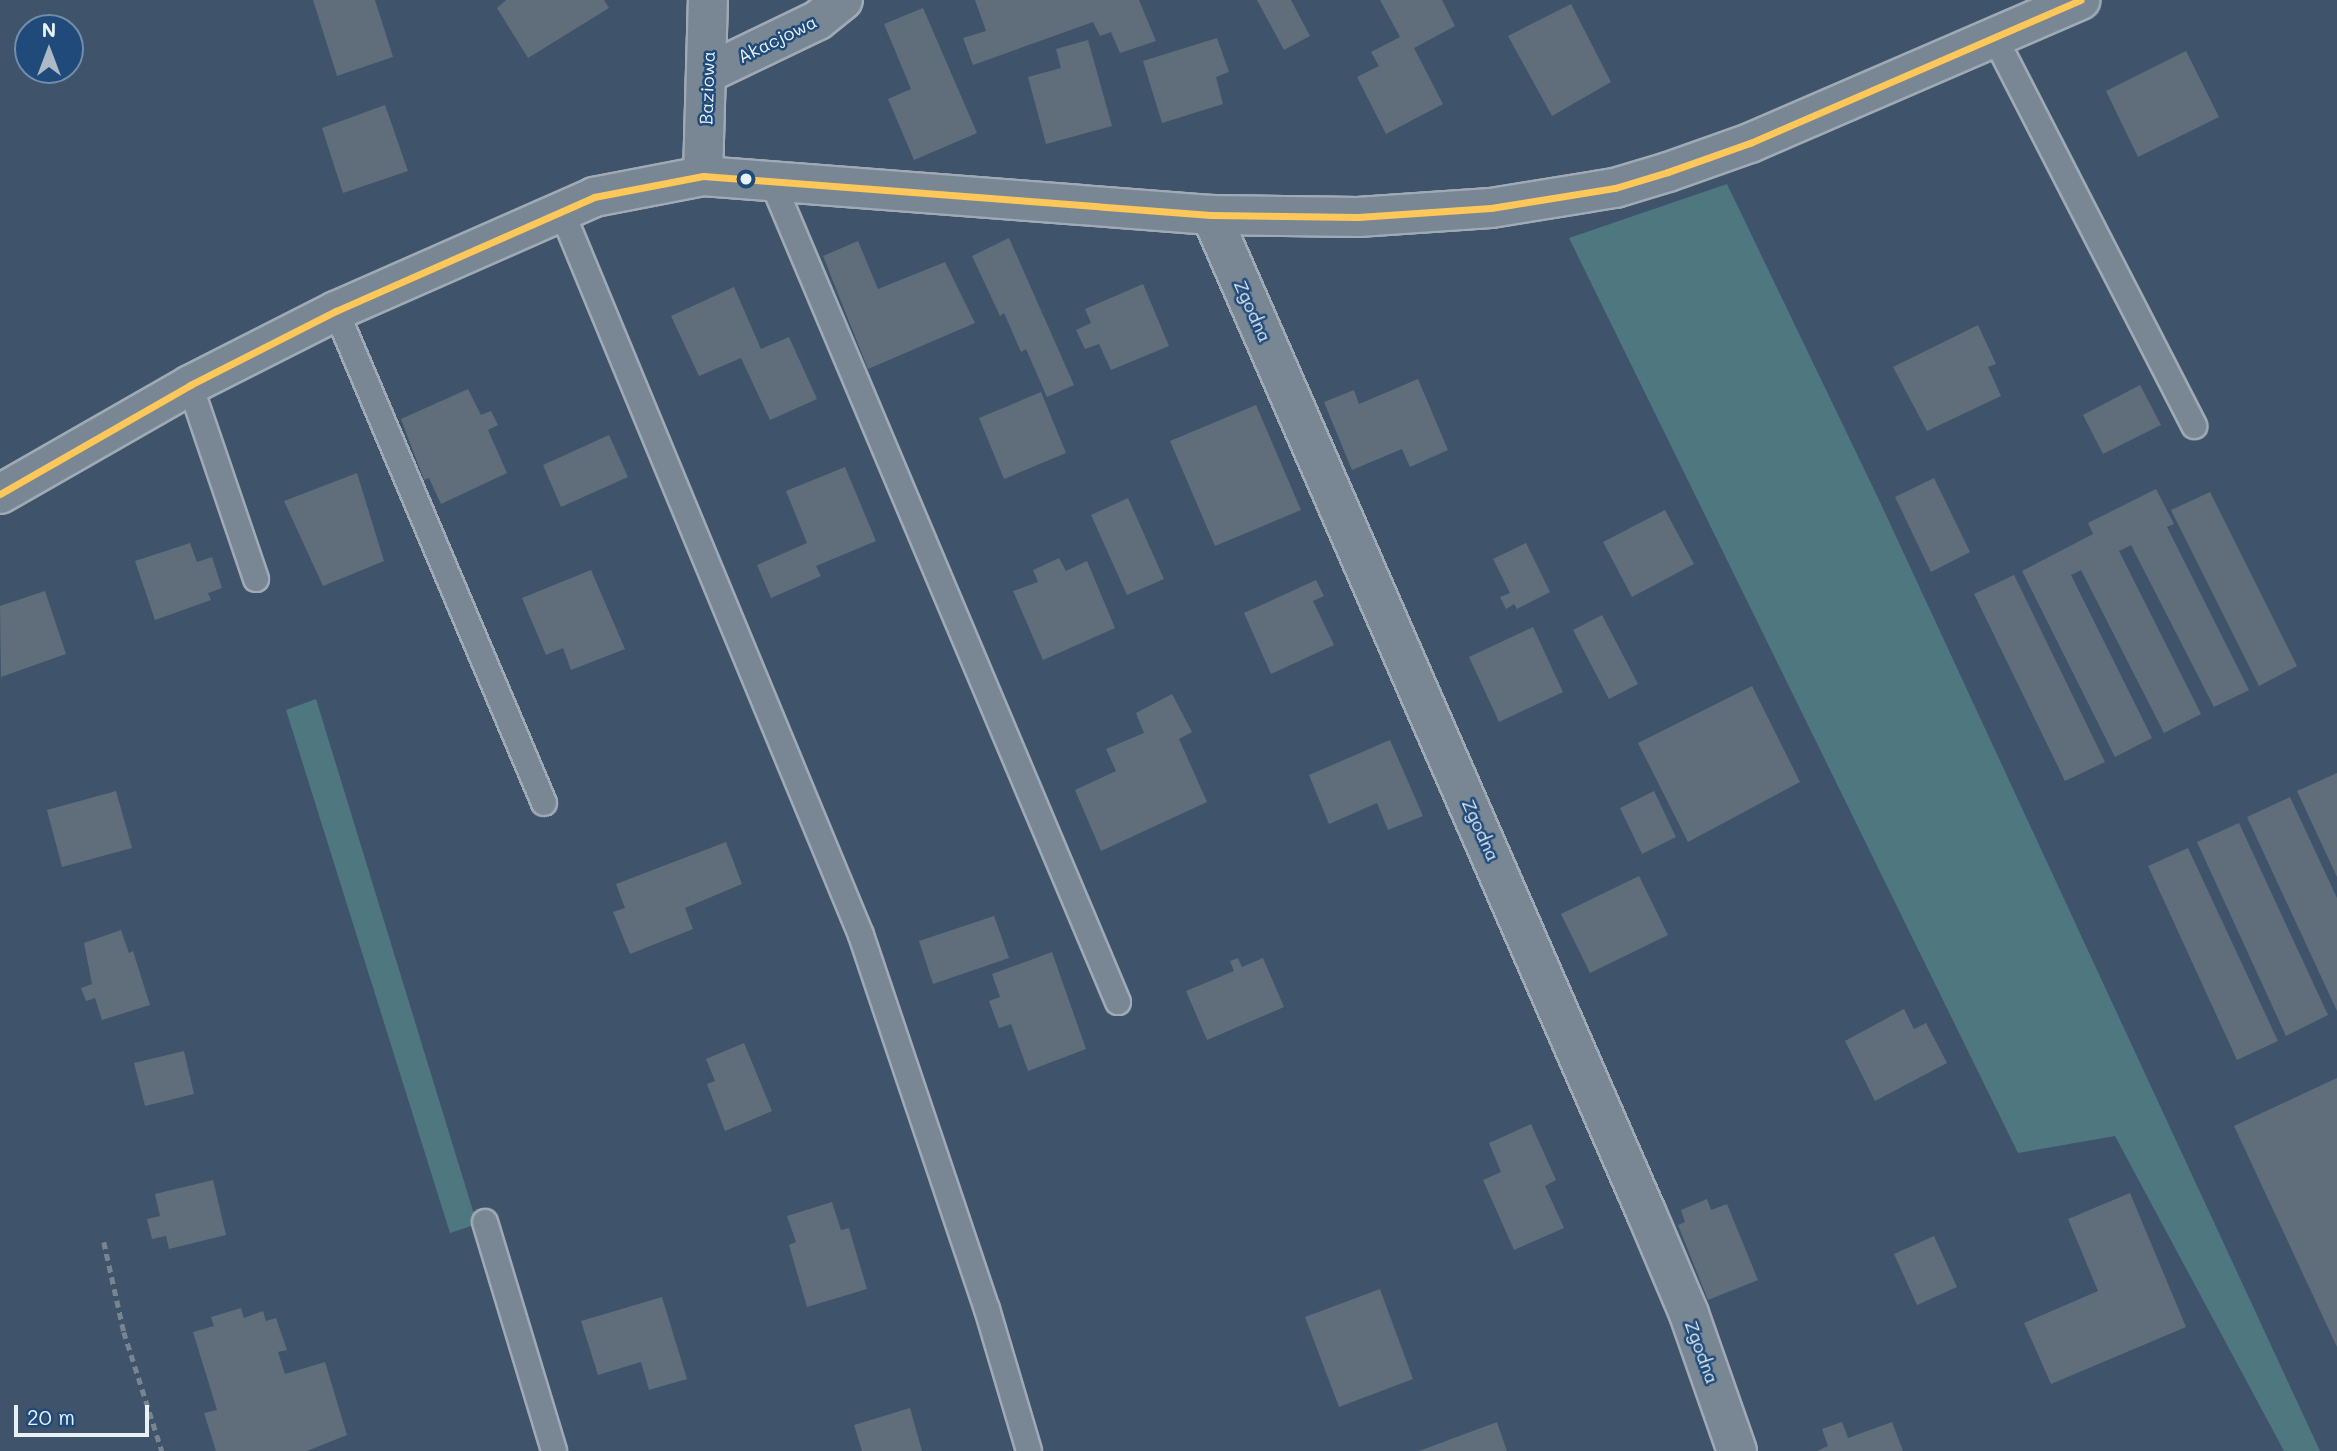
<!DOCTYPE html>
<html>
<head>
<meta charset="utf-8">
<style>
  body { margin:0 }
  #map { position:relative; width:2337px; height:1451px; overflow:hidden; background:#3f546a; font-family:Mali,sans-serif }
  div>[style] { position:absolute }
  .green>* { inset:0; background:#4e7780 }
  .building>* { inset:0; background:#606d7a }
  .path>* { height:4.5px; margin-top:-2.25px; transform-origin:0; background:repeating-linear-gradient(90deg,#798491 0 7px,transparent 0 12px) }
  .roads { filter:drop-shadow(2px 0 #9faab5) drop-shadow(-2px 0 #9faab5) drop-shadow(0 2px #9faab5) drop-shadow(0 -2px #9faab5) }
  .lane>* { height:24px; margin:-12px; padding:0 12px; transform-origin:12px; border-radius:12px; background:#798694 }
  .street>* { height:38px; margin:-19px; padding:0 19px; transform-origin:19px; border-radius:19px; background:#798694 }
  .secondary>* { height:38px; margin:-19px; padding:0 19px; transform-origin:19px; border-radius:19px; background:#798694 }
  .bus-1>* { height:7px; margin:-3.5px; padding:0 3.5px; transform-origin:3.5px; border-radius:3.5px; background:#fdc75a }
  .dots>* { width:19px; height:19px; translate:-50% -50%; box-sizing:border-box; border:4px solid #1f4a7a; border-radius:50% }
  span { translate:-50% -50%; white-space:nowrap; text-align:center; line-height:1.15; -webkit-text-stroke:5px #1f4a7a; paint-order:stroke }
  .street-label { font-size:18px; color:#e8f1f8 }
  .north { position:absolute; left:14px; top:14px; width:70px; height:70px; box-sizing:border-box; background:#1f4a7a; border:2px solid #6f8dac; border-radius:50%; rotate:0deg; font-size:19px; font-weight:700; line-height:28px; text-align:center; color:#e8f1f8 }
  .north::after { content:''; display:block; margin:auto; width:24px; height:32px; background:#adbac6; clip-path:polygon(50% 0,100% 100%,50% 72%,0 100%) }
  .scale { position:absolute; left:14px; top:1405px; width:135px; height:32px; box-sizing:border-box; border:4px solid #e8f1f8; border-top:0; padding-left:9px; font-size:21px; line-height:24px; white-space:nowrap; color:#e8f1f8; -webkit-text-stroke:5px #1f4a7a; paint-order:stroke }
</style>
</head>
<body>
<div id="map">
  <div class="green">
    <i style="clip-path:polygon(1727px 184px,1880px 502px,2320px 1451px,2284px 1451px,2115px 1136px,2018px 1153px,1569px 238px)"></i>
    <i style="clip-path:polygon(316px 699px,477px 1224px,450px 1233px,286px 710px)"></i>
  </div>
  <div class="building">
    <i style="clip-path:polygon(313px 0,375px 0,393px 57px,337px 76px)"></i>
    <i style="clip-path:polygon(506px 0,604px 0,609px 8px,528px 58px,497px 8px)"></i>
    <i style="clip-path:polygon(975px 0,1139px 0,1156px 41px,1120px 53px,1111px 32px,1100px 36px,1093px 22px,973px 65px,963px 38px,986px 31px)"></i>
    <i style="clip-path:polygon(1257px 0,1291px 0,1310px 36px,1284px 50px)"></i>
    <i style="clip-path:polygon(1380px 0,1442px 0,1455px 26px,1414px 48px,1443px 104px,1386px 134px,1357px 77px,1379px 66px,1371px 52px,1400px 37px)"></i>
    <i style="clip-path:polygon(1571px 4px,1611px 82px,1552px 116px,1508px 36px)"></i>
    <i style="clip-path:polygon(923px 8px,977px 133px,914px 160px,888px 99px,911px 89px,884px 24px)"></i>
    <i style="clip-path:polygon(1217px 38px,1229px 72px,1216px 77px,1223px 104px,1162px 123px,1143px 61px)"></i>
    <i style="clip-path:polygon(1088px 40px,1112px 126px,1046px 144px,1028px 77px,1061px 68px,1056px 49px)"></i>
    <i style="clip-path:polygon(2186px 51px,2219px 117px,2138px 157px,2106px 91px)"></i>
    <i style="clip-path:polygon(385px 105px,408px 171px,343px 193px,322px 128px)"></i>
    <i style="clip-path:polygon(1009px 238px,1074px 385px,1047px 397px,1026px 349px,1021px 352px,1004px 313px,1000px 316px,972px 256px)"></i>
    <i style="clip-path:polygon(858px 241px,878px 289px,945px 262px,975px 323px,868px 369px,823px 256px)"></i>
    <i style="clip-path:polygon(1143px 284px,1169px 346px,1111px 370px,1099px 344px,1085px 349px,1076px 330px,1091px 323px,1085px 309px)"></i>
    <i style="clip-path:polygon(734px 287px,761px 349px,789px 337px,817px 399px,770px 420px,741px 358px,699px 376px,671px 316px)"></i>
    <i style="clip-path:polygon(1978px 325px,1996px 364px,1988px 367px,2001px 396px,1927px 431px,1893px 367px)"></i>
    <i style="clip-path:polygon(1418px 379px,1448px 450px,1410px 467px,1402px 449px,1352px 470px,1324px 402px,1354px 390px,1359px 404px)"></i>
    <i style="clip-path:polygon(2140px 385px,2161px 425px,2103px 454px,2083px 415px)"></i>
    <i style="clip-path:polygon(468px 389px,481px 415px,491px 411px,498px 425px,488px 430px,507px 473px,441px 504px,429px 478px,424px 480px,401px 419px)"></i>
    <i style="clip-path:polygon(1041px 392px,1066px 453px,1004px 479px,979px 418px)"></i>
    <i style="clip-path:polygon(1256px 405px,1301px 510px,1215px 546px,1170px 441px)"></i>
    <i style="clip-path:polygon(609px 435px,628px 477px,561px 507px,543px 465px)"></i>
    <i style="clip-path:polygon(845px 467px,876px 541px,816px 566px,821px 576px,771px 598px,757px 565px,807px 543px,786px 491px)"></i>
    <i style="clip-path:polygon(357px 473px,384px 561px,323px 586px,284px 501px)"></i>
    <i style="clip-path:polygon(1934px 478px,1970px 552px,1931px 572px,1895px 497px)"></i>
    <i style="clip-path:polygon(2156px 489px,2174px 524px,2167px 527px,2249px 690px,2214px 707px,2131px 545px,2119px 551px,2201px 714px,2164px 733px,2081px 570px,2071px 575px,2152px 738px,2115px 757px,2022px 571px,2093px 534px,2088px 523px)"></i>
    <i style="clip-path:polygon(2210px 492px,2297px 666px,2259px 686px,2171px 510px)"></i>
    <i style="clip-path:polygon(1128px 498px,1164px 579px,1127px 595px,1091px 515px)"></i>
    <i style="clip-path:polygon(1665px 510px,1694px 564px,1632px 597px,1603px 542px)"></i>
    <i style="clip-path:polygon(190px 543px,197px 562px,212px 557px,222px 588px,208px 593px,211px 600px,155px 620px,135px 561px)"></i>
    <i style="clip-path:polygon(1526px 543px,1550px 592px,1517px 609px,1514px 604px,1506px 609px,1500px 597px,1510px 593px,1493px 559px)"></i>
    <i style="clip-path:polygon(1059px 558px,1066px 571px,1087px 561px,1115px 628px,1043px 660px,1013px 591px,1038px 582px,1033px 570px)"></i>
    <i style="clip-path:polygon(591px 570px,625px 649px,571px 670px,563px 648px,546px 655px,522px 598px)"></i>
    <i style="clip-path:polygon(2014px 575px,2105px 762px,2065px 781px,1974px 594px)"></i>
    <i style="clip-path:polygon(1316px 580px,1324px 596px,1313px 601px,1334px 645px,1271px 674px,1244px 613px)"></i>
    <i style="clip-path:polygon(45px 591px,66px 654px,1px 677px,0 606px)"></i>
    <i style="clip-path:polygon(1602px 615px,1638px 684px,1609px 699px,1573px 630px)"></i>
    <i style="clip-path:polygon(1533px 627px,1563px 692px,1499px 722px,1469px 657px)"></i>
    <i style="clip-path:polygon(1752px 686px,1800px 782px,1688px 842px,1638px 743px)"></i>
    <i style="clip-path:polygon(1172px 694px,1192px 732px,1179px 739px,1207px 802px,1101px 851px,1075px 790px,1116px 771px,1106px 749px,1144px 733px,1136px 713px)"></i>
    <i style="clip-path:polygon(1390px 740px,1423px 816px,1388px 830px,1377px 803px,1329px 824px,1309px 775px)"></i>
    <i style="clip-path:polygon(2337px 773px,2337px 877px,2297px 791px)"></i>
    <i style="clip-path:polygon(116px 791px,132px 848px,62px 867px,47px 810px)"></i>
    <i style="clip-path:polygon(1654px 791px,1676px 837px,1642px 854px,1620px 808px)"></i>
    <i style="clip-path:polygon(2290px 797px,2337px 898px,2337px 1011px,2247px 817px)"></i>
    <i style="clip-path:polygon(2239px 823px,2328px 1015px,2286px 1036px,2197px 842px)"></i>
    <i style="clip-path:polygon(726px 842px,742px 884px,685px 908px,693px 929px,630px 954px,613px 912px,625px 908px,616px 884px)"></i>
    <i style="clip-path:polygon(2188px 848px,2278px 1041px,2237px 1060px,2148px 866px)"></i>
    <i style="clip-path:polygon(1639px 876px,1668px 935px,1590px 973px,1561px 914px)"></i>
    <i style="clip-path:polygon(994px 916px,1009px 958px,933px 984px,919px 941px)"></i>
    <i style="clip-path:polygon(121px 930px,129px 953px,133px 951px,150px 1005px,102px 1020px,95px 998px,86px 1001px,81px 988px,92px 984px,84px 943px)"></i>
    <i style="clip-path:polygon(1052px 952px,1086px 1049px,1028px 1071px,1011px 1024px,999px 1028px,989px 1001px,1000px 997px,992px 974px)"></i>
    <i style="clip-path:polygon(1238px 958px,1242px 967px,1263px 958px,1284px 1007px,1207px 1040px,1186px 991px,1234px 971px,1230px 961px)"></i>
    <i style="clip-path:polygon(1904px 1009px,1914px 1029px,1926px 1023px,1947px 1063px,1875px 1101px,1845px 1041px)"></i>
    <i style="clip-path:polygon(744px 1043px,772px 1111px,725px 1131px,707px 1084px,715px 1081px,706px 1059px)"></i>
    <i style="clip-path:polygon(184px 1051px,194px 1094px,145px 1106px,134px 1063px)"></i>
    <i style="clip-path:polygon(2337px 1078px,2337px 1347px,2234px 1126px)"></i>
    <i style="clip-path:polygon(1531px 1124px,1556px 1180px,1545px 1186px,1564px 1228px,1514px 1250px,1483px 1180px,1501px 1172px,1489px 1143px)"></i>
    <i style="clip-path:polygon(213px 1180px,226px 1235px,169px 1249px,166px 1236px,152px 1239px,147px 1219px,160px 1216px,155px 1194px)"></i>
    <i style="clip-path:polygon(2130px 1193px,2186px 1327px,2051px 1384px,2024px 1323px,2098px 1291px,2068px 1219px)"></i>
    <i style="clip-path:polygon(1707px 1199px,1711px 1210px,1727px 1204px,1758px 1280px,1708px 1300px,1678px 1225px,1685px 1222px,1681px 1210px)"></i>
    <i style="clip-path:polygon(832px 1202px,841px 1230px,849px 1228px,867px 1289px,807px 1307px,789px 1245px,796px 1242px,787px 1216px)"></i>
    <i style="clip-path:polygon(1934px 1236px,1957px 1287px,1917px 1305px,1894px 1254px)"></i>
    <i style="clip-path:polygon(1380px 1289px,1413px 1379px,1339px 1407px,1305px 1317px)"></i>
    <i style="clip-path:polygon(662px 1297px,687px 1379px,649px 1390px,641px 1362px,598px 1375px,581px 1321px)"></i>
    <i style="clip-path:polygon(241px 1308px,244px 1318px,263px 1311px,266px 1321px,276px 1318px,287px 1350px,278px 1352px,285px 1374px,325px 1362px,347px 1435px,307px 1451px,216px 1451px,204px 1413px,217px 1410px,193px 1332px,214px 1326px,211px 1317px)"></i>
    <i style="clip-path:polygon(910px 1408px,922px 1451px,862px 1451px,854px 1425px)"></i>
    <i style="clip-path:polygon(1497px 1422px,1507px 1451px,1419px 1451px)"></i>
    <i style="clip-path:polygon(1842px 1422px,1848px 1438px,1892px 1422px,1903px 1451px,1817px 1451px,1828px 1446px,1822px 1429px)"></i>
  </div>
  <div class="path">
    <i style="left:104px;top:1242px;width:92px;rotate:77.5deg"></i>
    <i style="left:124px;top:1332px;width:125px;rotate:72.3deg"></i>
  </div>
  <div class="roads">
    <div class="lane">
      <i style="left:1996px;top:40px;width:434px;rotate:62.8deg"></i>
      <i style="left:772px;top:181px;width:891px;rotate:67.15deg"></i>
      <i style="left:562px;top:212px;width:782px;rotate:67.53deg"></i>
      <i style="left:861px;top:935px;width:395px;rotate:71.4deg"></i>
      <i style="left:987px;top:1309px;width:148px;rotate:73.5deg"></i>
      <i style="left:336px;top:311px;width:534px;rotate:67.08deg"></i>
      <i style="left:190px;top:385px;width:205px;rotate:71.2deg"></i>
      <i style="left:485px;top:1222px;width:239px;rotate:73.2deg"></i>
    </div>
    <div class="street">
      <i style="left:708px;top:73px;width:122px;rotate:-25.7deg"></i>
      <i style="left:818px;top:20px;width:32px;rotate:-39deg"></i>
      <i style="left:703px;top:176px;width:176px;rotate:-88.4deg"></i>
      <i style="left:1211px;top:215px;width:1088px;rotate:66.43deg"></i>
      <i style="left:1646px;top:1212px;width:111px;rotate:67.1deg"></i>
      <i style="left:1689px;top:1314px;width:145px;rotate:70.7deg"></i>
    </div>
    <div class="secondary">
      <i style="left:0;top:494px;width:219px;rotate:-29.8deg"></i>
      <i style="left:190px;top:385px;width:164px;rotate:-26.9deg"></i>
      <i style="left:336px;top:311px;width:282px;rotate:-23.8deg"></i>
      <i style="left:594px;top:197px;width:111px;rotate:-10.9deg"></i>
      <i style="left:703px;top:176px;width:509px;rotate:4.39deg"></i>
      <i style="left:1211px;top:215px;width:147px;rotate:0.8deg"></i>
      <i style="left:1358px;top:217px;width:133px;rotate:-3.9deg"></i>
      <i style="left:1491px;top:208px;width:126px;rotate:-9.2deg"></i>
      <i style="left:1615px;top:188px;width:55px;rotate:-16.8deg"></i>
      <i style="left:1668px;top:172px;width:87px;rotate:-19.5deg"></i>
      <i style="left:1750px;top:143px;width:360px;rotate:-23.4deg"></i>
    </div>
  </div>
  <div class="bus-1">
    <i style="left:0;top:494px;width:219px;rotate:-29.8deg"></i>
    <i style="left:190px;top:385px;width:164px;rotate:-26.9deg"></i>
    <i style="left:336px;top:311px;width:282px;rotate:-23.8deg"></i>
    <i style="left:594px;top:197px;width:111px;rotate:-10.9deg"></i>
    <i style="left:703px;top:176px;width:509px;rotate:4.39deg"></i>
    <i style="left:1211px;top:215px;width:147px;rotate:0.8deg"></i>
    <i style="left:1358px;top:217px;width:133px;rotate:-3.9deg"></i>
    <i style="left:1491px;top:208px;width:126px;rotate:-9.2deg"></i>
    <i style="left:1615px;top:188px;width:55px;rotate:-16.8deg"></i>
    <i style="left:1668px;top:172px;width:87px;rotate:-19.5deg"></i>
    <i style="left:1750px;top:143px;width:360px;rotate:-23.4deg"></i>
  </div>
  <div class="dots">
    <i style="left:746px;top:179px;background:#e8f1f8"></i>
  </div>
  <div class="street-label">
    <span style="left:777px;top:39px;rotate:-26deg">Akacjowa</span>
    <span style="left:707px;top:88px;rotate:-88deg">Baziowa</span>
    <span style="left:1253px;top:311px;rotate:66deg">Zgodna</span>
    <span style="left:1481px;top:830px;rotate:66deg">Zgodna</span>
    <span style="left:1702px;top:1352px;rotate:70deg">Zgodna</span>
  </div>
  <div class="north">N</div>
  <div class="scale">20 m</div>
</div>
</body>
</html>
